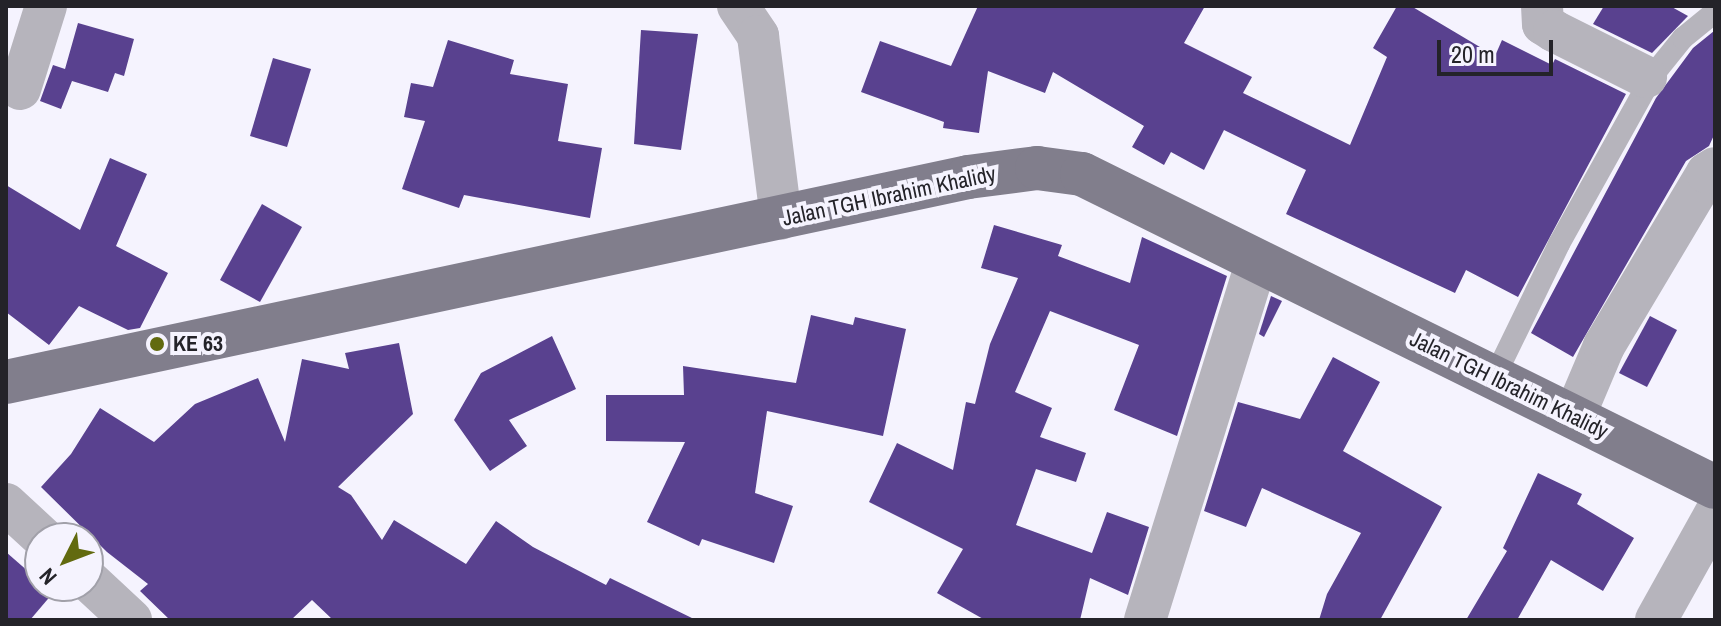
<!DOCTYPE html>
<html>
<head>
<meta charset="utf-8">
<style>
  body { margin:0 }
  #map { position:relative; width:1721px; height:626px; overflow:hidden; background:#f5f3fe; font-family:"Archivo Narrow",sans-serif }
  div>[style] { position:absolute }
  .building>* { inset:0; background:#59418f }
  .service>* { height:22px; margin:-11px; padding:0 11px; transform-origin:11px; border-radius:11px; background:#b6b4bc }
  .minor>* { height:42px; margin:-21px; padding:0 21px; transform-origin:21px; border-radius:21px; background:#b6b4bc }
  .primary>* { height:44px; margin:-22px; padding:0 22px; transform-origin:22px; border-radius:22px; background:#817e8c }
  .dots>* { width:22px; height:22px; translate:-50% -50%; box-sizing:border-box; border:4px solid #f5f3fe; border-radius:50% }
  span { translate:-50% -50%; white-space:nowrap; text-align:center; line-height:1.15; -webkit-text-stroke:8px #f5f3fe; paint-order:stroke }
  .street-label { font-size:22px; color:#242329 }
  .poi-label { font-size:22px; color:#242329; font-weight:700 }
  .left { translate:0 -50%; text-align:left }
  .frame { position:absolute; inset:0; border:8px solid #242329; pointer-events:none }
  .north { position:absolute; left:24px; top:522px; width:80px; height:80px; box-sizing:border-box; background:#f5f3fe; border:2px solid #a1a0a9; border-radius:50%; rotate:228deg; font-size:22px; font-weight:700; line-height:32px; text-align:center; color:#242329 }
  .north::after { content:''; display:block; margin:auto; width:28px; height:36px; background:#626a0f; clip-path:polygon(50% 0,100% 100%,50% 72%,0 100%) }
  .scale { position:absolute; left:1437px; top:40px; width:116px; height:36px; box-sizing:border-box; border:4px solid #242329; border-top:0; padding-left:10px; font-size:24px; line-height:28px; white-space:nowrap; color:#242329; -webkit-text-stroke:6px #f5f3fe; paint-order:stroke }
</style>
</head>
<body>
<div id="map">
  <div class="building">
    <i style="clip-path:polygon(978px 6px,1205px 6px,1184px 43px,1252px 77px,1243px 93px,1350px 145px,1387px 57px,1373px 48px,1397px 6px,1411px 6px,1495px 56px,1502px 40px,1552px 65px,1555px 59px,1626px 94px,1518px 297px,1466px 270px,1455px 293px,1286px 214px,1306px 170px,1224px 130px,1204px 170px,1171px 152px,1164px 165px,1132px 147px,1144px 126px,1053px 72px,1045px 93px,988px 71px,979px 133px,943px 128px,944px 122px,861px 92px,880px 41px,951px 66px)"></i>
    <i style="clip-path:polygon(1604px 6px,1670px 6px,1688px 16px,1652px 53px,1593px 24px)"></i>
    <i style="clip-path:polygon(78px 23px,134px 39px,124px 76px,115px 73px,108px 92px,72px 81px,61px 109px,40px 101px,53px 65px,65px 69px)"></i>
    <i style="clip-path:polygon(641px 30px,698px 34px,681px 150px,634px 144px)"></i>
    <i style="clip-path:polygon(1714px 31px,1715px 133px,1709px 146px,1686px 161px,1573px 357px,1531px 333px,1656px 98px,1693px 48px)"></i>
    <i style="clip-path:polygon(448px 40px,514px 60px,510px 74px,568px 84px,558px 141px,602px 148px,590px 218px,464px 195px,459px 208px,402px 189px,425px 121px,404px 117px,411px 83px,433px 87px)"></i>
    <i style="clip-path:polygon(273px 58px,311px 69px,287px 147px,250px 136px)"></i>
    <i style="clip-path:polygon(110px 158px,147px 174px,116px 246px,168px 273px,140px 328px,128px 330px,79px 306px,49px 345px,6px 312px,6px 185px,80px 230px)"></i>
    <i style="clip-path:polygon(262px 204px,302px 227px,260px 302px,220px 280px)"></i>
    <i style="clip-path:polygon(994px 225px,1062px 245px,1058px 256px,1130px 283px,1142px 237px,1227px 276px,1177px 436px,1114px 410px,1139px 345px,1050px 311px,1015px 392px,1052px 408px,1040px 437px,1086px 453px,1076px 482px,1036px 469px,1016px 525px,1092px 553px,1107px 512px,1149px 527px,1128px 595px,1090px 578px,1080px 620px,985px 620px,937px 593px,963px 549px,869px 502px,897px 443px,953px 470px,966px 402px,975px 404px,990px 344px,1018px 278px,981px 268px)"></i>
    <i style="clip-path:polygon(1271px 296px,1282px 301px,1264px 337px,1259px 334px)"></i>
    <i style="clip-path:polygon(811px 315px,853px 325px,855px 317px,906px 329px,883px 436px,767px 411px,755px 493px,793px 506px,774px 563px,702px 539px,699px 546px,647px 522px,685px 442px,606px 441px,606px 395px,684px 395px,683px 366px,796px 383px)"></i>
    <i style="clip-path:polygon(1650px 316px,1677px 330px,1647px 387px,1619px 373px)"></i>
    <i style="clip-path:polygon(552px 336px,576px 389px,509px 420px,527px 446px,490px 471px,454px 420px,481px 373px)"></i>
    <i style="clip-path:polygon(399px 343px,413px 414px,338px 487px,351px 495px,382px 540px,394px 520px,466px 564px,496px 521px,533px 547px,606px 585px,610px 578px,696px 620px,333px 620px,312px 600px,291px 620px,170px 620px,140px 591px,148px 584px,107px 552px,41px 487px,71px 454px,100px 408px,154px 442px,195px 404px,258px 378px,285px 442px,302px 359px,349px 369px,345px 353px)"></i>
    <i style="clip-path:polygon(1333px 357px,1380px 382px,1343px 451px,1442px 507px,1380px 620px,1319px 620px,1327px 594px,1361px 533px,1262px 488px,1246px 527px,1204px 511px,1238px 402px,1300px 419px)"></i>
    <i style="clip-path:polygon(1538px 473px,1582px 494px,1577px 504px,1634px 538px,1603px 591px,1551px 560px,1517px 620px,1466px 620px,1507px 551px,1503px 548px)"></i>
    <i style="clip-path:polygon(6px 552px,53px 593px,30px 620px,6px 620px)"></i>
  </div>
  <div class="service">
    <i style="left:1494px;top:378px;width:149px;rotate:-64.1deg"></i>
    <i style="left:1559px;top:244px;width:193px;rotate:-60.9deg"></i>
    <i style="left:1653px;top:75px;width:48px;rotate:-51deg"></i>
    <i style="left:1683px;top:38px;width:41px;rotate:-39.1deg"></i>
  </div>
  <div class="minor">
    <i style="left:738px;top:6px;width:36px;rotate:56deg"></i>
    <i style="left:758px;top:36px;width:184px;rotate:82.8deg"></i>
    <i style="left:1542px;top:6px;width:18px;rotate:87deg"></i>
    <i style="left:1543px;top:24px;width:13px;rotate:32deg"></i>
    <i style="left:1554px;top:31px;width:103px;rotate:26.6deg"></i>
    <i style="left:20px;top:89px;width:87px;rotate:-72.6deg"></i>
    <i style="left:1574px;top:417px;width:77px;rotate:-67.1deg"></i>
    <i style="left:1604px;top:346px;width:201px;rotate:-59.2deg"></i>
    <i style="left:1707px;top:173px;width:9px;rotate:-32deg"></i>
    <i style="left:6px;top:504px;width:50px;rotate:42.6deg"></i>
    <i style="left:88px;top:580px;width:59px;rotate:42.9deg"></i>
    <i style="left:1145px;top:620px;width:376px;rotate:-72.7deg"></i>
    <i style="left:1656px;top:620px;width:121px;rotate:-60.9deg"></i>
  </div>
  <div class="primary">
    <i style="left:6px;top:382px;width:984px;rotate:-12.03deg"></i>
    <i style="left:968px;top:177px;width:70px;rotate:-7.4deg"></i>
    <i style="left:1037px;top:168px;width:45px;rotate:7.6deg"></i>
    <i style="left:1082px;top:174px;width:706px;rotate:26.31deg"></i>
  </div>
  <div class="dots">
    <i style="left:157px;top:344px;background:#626a0f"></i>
  </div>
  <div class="street-label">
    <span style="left:889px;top:196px;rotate:-12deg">Jalan TGH Ibrahim Khalidy</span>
    <span style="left:1509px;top:385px;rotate:26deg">Jalan TGH Ibrahim Khalidy</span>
  </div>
  <div class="poi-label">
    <span class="left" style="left:173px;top:344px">KE 63</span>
  </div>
  <div class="frame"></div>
  <div class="north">N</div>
  <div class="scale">20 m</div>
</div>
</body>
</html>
